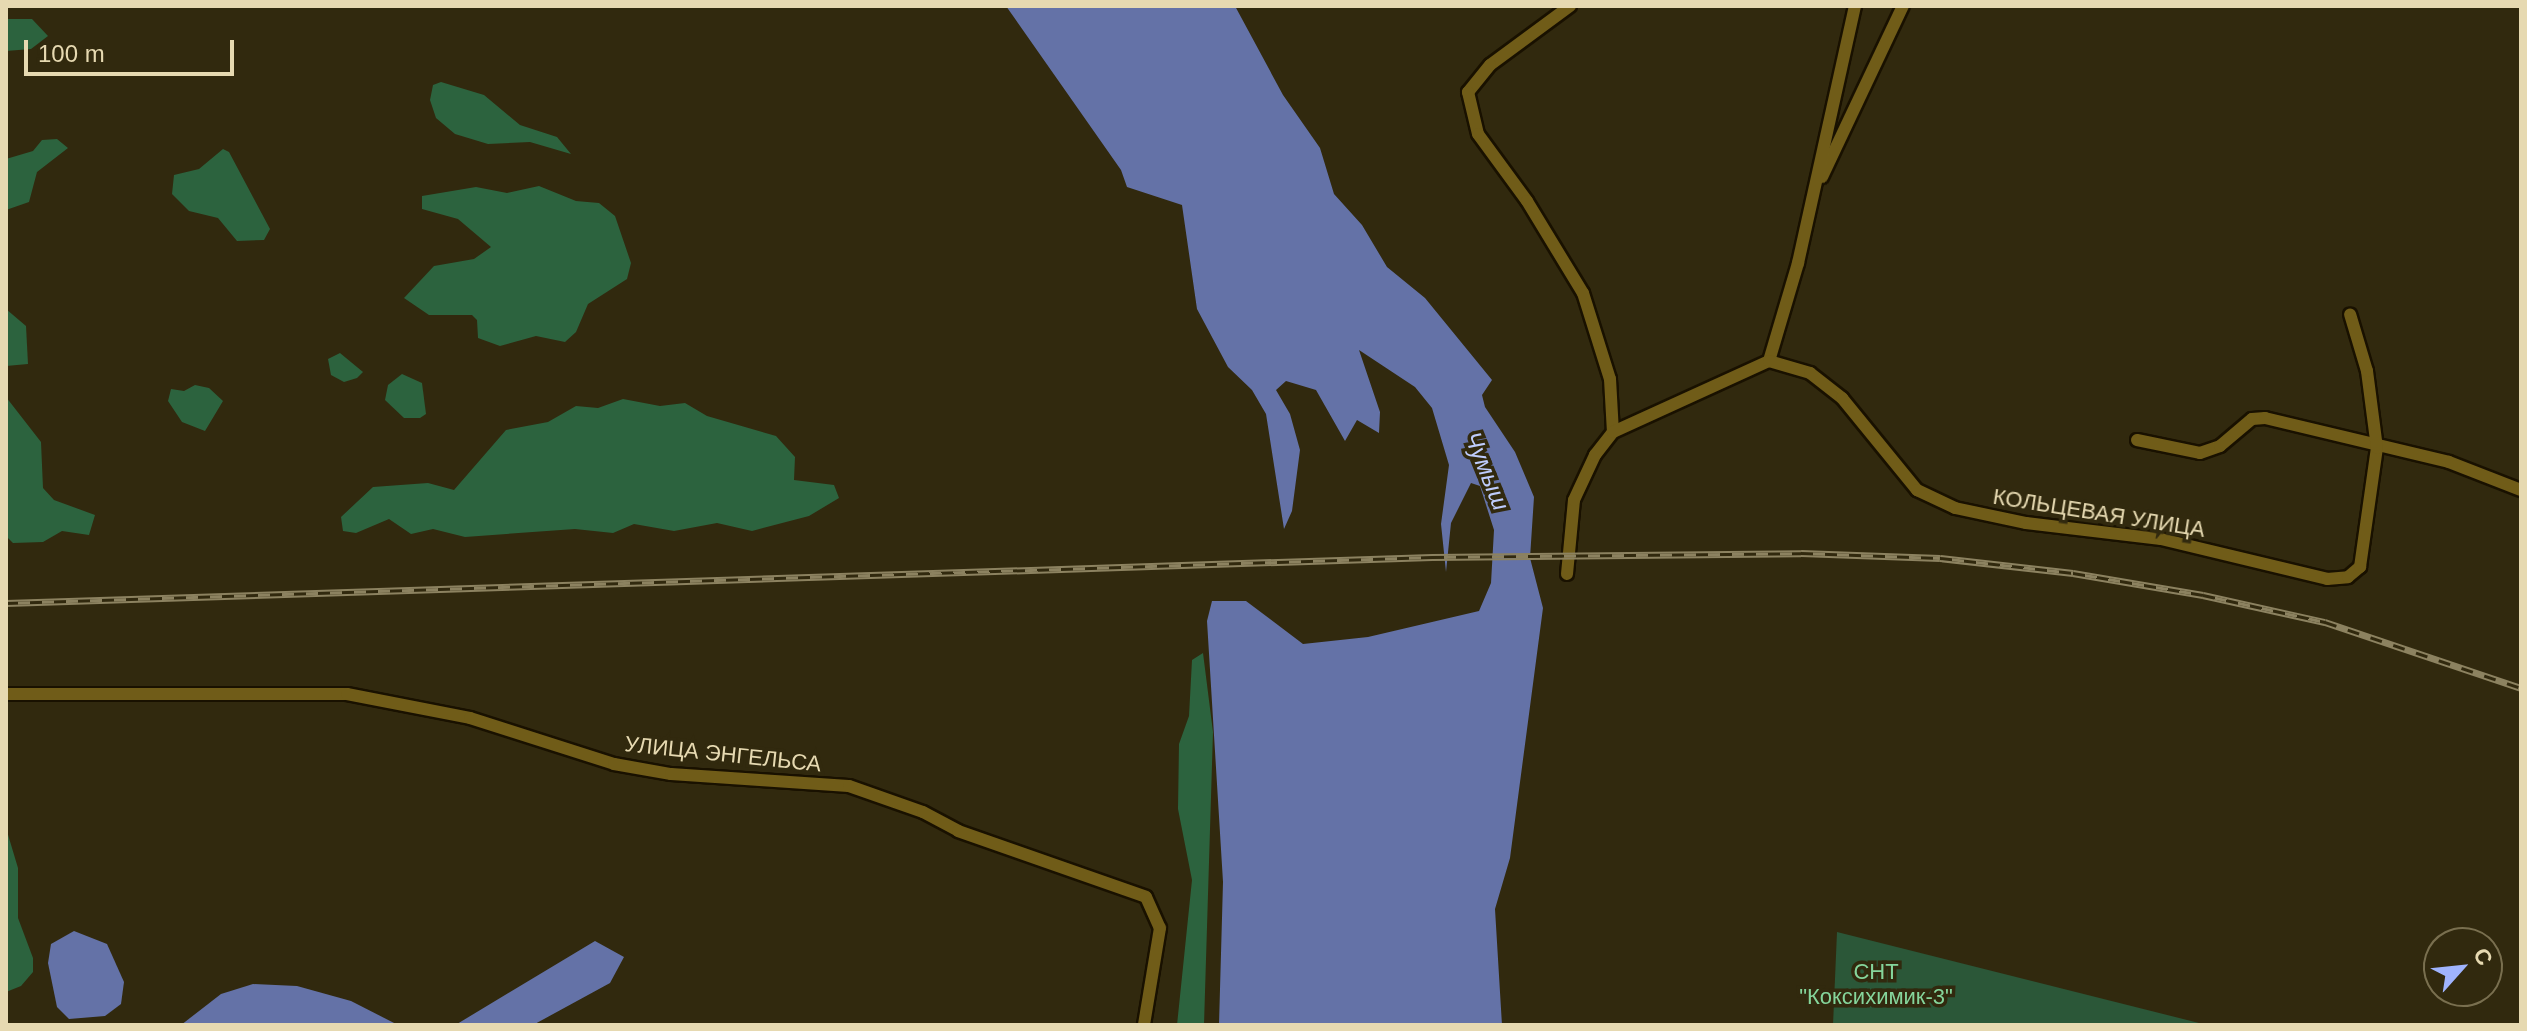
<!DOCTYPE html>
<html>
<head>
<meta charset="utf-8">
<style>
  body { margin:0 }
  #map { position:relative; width:2527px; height:1031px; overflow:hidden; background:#31290e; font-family:Helvetica,sans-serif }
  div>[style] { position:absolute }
  .green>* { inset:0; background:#2b5738 }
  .forest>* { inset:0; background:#2c633e }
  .water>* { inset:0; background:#6472a7 }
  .roads { filter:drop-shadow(2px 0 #191100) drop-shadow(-2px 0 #191100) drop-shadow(0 2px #191100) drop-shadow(0 -2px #191100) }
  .minor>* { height:12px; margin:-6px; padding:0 6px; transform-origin:6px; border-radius:6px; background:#705c18 }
  .rail>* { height:7px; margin-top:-3.5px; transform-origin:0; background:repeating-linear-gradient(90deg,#31290e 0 12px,#8c8260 0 24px); box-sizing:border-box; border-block:2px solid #8c8260 }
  span { translate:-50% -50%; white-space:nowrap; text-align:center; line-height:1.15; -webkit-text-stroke:7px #31290e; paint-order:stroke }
  .street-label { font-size:22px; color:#e6d9b1 }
  .park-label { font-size:22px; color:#85d59b }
  .water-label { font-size:24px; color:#beccfc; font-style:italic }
  .frame { position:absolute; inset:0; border:8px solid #e6d9b1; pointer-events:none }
  .north { position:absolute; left:2423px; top:927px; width:80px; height:80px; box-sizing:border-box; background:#31290e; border:2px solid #796f4f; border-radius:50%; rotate:63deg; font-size:22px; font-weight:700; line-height:32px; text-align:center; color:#e6d9b1 }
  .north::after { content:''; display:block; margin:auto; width:28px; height:36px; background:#9fb3fd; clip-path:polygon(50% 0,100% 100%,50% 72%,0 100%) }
  .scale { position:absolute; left:24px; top:40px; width:210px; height:36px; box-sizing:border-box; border:4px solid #e6d9b1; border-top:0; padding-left:10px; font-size:24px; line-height:28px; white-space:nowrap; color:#e6d9b1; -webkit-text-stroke:6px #31290e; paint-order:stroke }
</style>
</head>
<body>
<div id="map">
  <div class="green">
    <i style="clip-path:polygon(1837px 932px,2207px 1025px,1833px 1025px)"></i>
  </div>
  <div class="forest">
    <i style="clip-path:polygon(6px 19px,32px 19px,48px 36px,31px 49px,6px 51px)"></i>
    <i style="clip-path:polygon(441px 82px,484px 95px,520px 125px,557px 137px,571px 154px,530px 142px,488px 144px,455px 134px,436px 118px,430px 100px,433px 85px)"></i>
    <i style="clip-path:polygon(57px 139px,68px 148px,37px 172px,29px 202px,6px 210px,6px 159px,33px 151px,42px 140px)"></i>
    <i style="clip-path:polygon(223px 149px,229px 152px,270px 229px,264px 240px,237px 241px,218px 218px,189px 211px,172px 194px,174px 175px,199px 169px)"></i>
    <i style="clip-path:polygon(539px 186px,576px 201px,599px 203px,615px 216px,631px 263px,627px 279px,588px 304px,576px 332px,565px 342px,536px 336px,500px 346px,478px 338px,477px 320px,472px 315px,429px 315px,404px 298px,434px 266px,474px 259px,491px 247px,458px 219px,422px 209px,422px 196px,476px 187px,507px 193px)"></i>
    <i style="clip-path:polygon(6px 309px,26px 326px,28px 364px,6px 366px)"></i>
    <i style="clip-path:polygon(340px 353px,363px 372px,357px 378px,344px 382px,331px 375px,328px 359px)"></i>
    <i style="clip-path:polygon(402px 374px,422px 383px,426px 414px,420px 418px,404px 418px,385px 400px,388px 385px)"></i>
    <i style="clip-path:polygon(195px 385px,209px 388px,223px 401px,205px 431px,182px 422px,168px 401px,171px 389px,184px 391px)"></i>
    <i style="clip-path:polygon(6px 397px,41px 442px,43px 488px,54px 500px,95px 515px,89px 535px,62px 531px,43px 542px,13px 543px,6px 536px)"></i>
    <i style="clip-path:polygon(623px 399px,660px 406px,685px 403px,707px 416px,776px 436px,795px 457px,794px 480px,834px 485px,839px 498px,809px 516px,752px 531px,717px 523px,674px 531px,634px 524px,613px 533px,575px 529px,465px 537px,433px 529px,411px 534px,389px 519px,356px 533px,343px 531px,341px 517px,373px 487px,428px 483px,454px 490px,506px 430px,548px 422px,576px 406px,598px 408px)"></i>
    <i style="clip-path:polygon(1203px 653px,1213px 732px,1204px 1025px,1177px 1025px,1192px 880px,1178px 809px,1179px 744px,1189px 716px,1192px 660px)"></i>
    <i style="clip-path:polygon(6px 828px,18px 868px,18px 918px,33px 958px,33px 972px,21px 986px,6px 992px)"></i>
  </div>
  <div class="water">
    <i style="clip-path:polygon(1006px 6px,1235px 6px,1283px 95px,1320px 148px,1334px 194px,1362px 225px,1387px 267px,1425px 298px,1492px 380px,1482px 395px,1485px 407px,1515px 452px,1534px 497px,1530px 558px,1543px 608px,1510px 858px,1495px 909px,1502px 1025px,1219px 1025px,1223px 882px,1207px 621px,1212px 601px,1246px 601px,1303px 644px,1368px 637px,1479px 611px,1491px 583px,1494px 530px,1480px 486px,1471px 483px,1451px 523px,1446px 572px,1441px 524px,1449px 465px,1432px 408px,1415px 387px,1359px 350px,1380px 412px,1379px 433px,1357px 420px,1345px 441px,1316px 390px,1286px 381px,1276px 390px,1290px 414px,1300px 450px,1292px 511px,1284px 529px,1266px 414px,1252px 390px,1228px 367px,1197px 309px,1182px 205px,1127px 187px,1121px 170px)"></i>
    <i style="clip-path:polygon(74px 931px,107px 944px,124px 982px,121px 1004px,105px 1016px,69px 1019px,57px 1007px,48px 963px,51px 944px)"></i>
    <i style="clip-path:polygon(595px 941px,624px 957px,610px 983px,533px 1025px,417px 1025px,457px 1024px)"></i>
    <i style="clip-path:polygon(253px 984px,297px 986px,351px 1001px,398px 1025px,181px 1025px,221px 994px)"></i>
  </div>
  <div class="roads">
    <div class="minor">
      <i style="left:1570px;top:6px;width:99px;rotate:143.6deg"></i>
      <i style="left:1490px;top:65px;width:35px;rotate:129deg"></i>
      <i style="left:1468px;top:92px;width:43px;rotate:76.6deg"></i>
      <i style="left:1478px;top:134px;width:83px;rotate:53.8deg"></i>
      <i style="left:1527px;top:201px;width:108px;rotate:58.7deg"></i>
      <i style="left:1583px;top:293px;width:90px;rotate:72.6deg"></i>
      <i style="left:1610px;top:379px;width:53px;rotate:86.8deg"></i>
      <i style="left:1822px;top:177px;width:189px;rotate:-64.7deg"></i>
      <i style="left:1769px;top:361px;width:102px;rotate:-73.5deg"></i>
      <i style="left:1798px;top:263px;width:263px;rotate:-77.5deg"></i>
      <i style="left:2137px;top:440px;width:64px;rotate:11.7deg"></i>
      <i style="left:2200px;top:453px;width:21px;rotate:-19deg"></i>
      <i style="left:2220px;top:446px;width:42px;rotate:-40.2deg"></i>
      <i style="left:2252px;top:419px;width:13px;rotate:-4deg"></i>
      <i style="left:2265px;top:418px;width:189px;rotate:13.4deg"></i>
      <i style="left:2449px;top:462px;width:77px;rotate:21.3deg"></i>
      <i style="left:1567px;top:574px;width:74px;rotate:-84.6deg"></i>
      <i style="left:1574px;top:500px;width:50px;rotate:-65deg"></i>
      <i style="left:1595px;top:455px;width:29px;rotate:-52deg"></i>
      <i style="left:1613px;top:432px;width:171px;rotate:-24.5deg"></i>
      <i style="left:1769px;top:361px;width:43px;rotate:16.3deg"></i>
      <i style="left:1810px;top:373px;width:41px;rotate:38deg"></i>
      <i style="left:1842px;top:398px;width:119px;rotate:50.8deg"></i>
      <i style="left:1917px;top:490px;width:42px;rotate:25.3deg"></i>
      <i style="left:1955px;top:508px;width:73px;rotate:11.9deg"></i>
      <i style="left:2026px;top:523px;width:136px;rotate:6.8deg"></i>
      <i style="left:2161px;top:539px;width:171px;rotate:13.5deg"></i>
      <i style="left:2327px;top:579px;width:21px;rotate:-5deg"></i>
      <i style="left:2348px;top:577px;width:16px;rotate:-40deg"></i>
      <i style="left:2360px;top:567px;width:120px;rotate:-81.9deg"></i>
      <i style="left:2377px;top:448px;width:78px;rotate:-97.4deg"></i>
      <i style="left:2367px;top:371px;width:59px;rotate:-106.6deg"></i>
      <i style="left:6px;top:694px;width:341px"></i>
      <i style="left:347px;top:694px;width:125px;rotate:11deg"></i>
      <i style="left:470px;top:718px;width:151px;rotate:17.7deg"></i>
      <i style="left:614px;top:764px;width:58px;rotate:10deg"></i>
      <i style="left:671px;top:774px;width:178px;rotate:3.9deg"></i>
      <i style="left:849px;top:786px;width:78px;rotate:19.4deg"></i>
      <i style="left:923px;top:812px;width:40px;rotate:28deg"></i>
      <i style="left:958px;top:831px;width:199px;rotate:19.3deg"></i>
      <i style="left:1146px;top:897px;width:34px;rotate:66deg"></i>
      <i style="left:1160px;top:928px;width:98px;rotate:99.4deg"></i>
    </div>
  </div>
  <div class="rail">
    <i style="left:6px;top:603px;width:1427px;rotate:-1.85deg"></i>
    <i style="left:1432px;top:557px;width:369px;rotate:-0.6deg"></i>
    <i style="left:1801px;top:553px;width:139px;rotate:2.1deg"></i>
    <i style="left:1940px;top:558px;width:134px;rotate:6.4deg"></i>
    <i style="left:2073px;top:573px;width:132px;rotate:9.6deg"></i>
    <i style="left:2203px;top:595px;width:125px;rotate:12.5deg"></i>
    <i style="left:2325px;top:622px;width:207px;rotate:18.6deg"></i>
  </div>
  <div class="street-label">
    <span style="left:2099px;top:513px;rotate:9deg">КОЛЬЦЕВАЯ УЛИЦА</span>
    <span style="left:723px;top:754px;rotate:6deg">УЛИЦА ЭНГЕЛЬСА</span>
  </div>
  <div class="park-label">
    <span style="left:1876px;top:984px">СНТ<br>"Коксихимик-3"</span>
  </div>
  <div class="water-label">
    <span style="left:1487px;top:471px;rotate:68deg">Чумыш</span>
  </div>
  <div class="frame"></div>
  <div class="north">С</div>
  <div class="scale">100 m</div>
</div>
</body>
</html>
